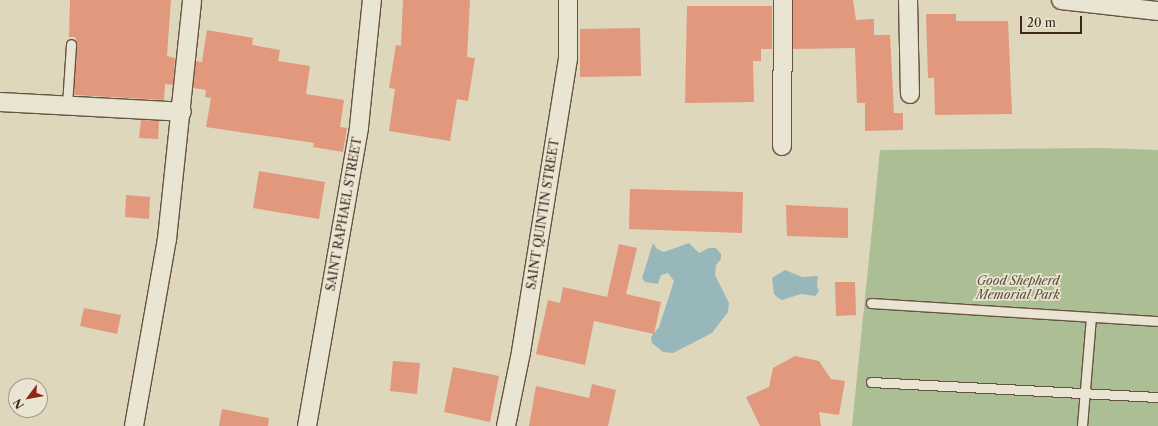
<!DOCTYPE html>
<html>
<head>
<meta charset="utf-8">
<style>
  body { margin:0 }
  #map { position:relative; width:1158px; height:426px; overflow:hidden; background:#dfd7bc; font-family:"Libre Caslon Text",serif }
  div>[style] { position:absolute }
  .green>* { inset:0; background:#acbf94 }
  .water>* { inset:0; background:#98b7bb }
  .building>* { inset:0; background:#e1987c }
  .roads { filter:drop-shadow(1px 0 #675243) drop-shadow(-1px 0 #675243) drop-shadow(0 1px #675243) drop-shadow(0 -1px #675243) }
  .lane>* { height:9px; margin:-4.5px; padding:0 4.5px; transform-origin:4.5px; border-radius:4.5px; background:#eae5d3 }
  .street>* { height:18px; margin:-9px; padding:0 9px; transform-origin:9px; border-radius:9px; background:#eae5d3 }
  span { translate:-50% -50%; white-space:nowrap; text-align:center; line-height:1.15; -webkit-text-stroke:3.5px #eae5d3; paint-order:stroke }
  .street-label { font-size:12px; color:#3f251b }
  .park-label { font-size:12px; color:#5a4c39; font-style:italic }
  .north { position:absolute; left:8px; top:378px; width:40px; height:40px; box-sizing:border-box; background:#eae5d3; border:1px solid #a69889; border-radius:50%; rotate:238deg; font-size:11px; font-weight:700; line-height:16px; text-align:center; color:#3f251b }
  .north::after { content:''; display:block; margin:auto; width:14px; height:18px; background:#8f2418; clip-path:polygon(50% 0,100% 100%,50% 72%,0 100%) }
  .scale { position:absolute; left:1020px; top:16px; width:62px; height:18px; box-sizing:border-box; border:2px solid #3f251b; border-top:0; padding-left:5px; font-size:12px; line-height:14px; white-space:nowrap; color:#3f251b; -webkit-text-stroke:3px #eae5d3; paint-order:stroke }
</style>
</head>
<body>
<div id="map">
  <div class="green">
    <i style="clip-path:polygon(1103px 148px,1158px 150px,1158px 426px,852px 426px,880px 150px)"></i>
  </div>
  <div class="water">
    <i style="clip-path:polygon(653px 243px,657px 249px,664px 252px,689px 243px,699px 253px,709px 248px,716px 248px,721px 254px,721px 259px,716px 265px,715px 275px,729px 303px,728px 312px,712px 333px,673px 353px,663px 352px,652px 343px,651px 337px,659px 327px,674px 281px,668px 273px,661px 275px,658px 284px,645px 282px,642px 278px)"></i>
    <i style="clip-path:polygon(785px 270px,802px 277px,818px 276px,817px 286px,819px 291px,815px 296px,801px 294px,782px 300px,778px 298px,774px 294px,772px 278px)"></i>
  </div>
  <div class="building">
    <i style="clip-path:polygon(70px 0,171px 0,167px 56px,175px 58px,173px 85px,165px 84px,164px 100px,74px 95px,77px 44px,75px 37px,69px 37px)"></i>
    <i style="clip-path:polygon(403px 0,470px 0,467px 57px,475px 58px,468px 101px,457px 99px,450px 141px,389px 131px,395px 89px,389px 88px,396px 45px,401px 46px)"></i>
    <i style="clip-path:polygon(793px 0,853px 0,856px 20px,874px 19px,874px 35px,890px 35px,894px 113px,903px 113px,903px 130px,865px 131px,865px 103px,857px 103px,855px 48px,793px 49px)"></i>
    <i style="clip-path:polygon(687px 6px,772px 6px,772px 49px,761px 49px,761px 61px,753px 61px,754px 102px,685px 103px)"></i>
    <i style="clip-path:polygon(926px 14px,956px 14px,956px 21px,1008px 21px,1012px 114px,935px 115px,934px 78px,928px 78px)"></i>
    <i style="clip-path:polygon(640px 28px,641px 76px,580px 77px,580px 29px)"></i>
    <i style="clip-path:polygon(207px 30px,253px 38px,252px 45px,280px 50px,278px 61px,310px 66px,306px 94px,344px 100px,340px 127px,347px 128px,343px 152px,313px 147px,314px 143px,206px 127px,211px 98px,205px 97px,206px 90px,193px 88px,196px 61px,202px 62px)"></i>
    <i style="clip-path:polygon(141px 120px,159px 121px,158px 139px,139px 138px)"></i>
    <i style="clip-path:polygon(259px 171px,325px 182px,319px 219px,253px 208px)"></i>
    <i style="clip-path:polygon(630px 189px,743px 192px,742px 233px,629px 229px)"></i>
    <i style="clip-path:polygon(126px 195px,150px 197px,149px 219px,125px 217px)"></i>
    <i style="clip-path:polygon(786px 205px,848px 208px,848px 238px,787px 236px)"></i>
    <i style="clip-path:polygon(619px 244px,637px 248px,626px 294px,661px 302px,654px 334px,594px 321px,585px 365px,536px 354px,548px 300px,560px 303px,563px 287px,607px 297px)"></i>
    <i style="clip-path:polygon(835px 282px,855px 282px,856px 315px,836px 316px)"></i>
    <i style="clip-path:polygon(84px 308px,121px 315px,117px 334px,80px 326px)"></i>
    <i style="clip-path:polygon(795px 356px,819px 361px,831px 379px,845px 381px,839px 415px,819px 412px,821px 426px,760px 426px,746px 397px,769px 387px,773px 368px)"></i>
    <i style="clip-path:polygon(393px 361px,420px 363px,417px 394px,390px 391px)"></i>
    <i style="clip-path:polygon(453px 367px,499px 376px,490px 422px,444px 412px)"></i>
    <i style="clip-path:polygon(592px 384px,616px 390px,608px 426px,529px 426px,536px 386px,589px 398px)"></i>
    <i style="clip-path:polygon(222px 409px,269px 418px,268px 426px,219px 426px)"></i>
  </div>
  <div class="roads">
    <div class="lane">
      <i style="left:67px;top:105px;width:61px;rotate:-86.2deg"></i>
      <i style="left:871px;top:303px;width:288px;rotate:3.6deg"></i>
      <i style="left:871px;top:382px;width:287px;rotate:3deg"></i>
      <i style="left:1082px;top:426px;width:109px;rotate:-85.3deg"></i>
    </div>
    <div class="street">
      <i style="left:908px;top:0;width:94px;rotate:88.8deg"></i>
      <i style="left:1061px;top:0;width:98px;rotate:6.5deg"></i>
      <i style="left:0;top:102px;width:182px;rotate:3.1deg"></i>
      <i style="left:782px;top:146px;width:146px;rotate:-89.6deg"></i>
      <i style="left:134px;top:426px;width:190px;rotate:-80deg"></i>
      <i style="left:167px;top:239px;width:240px;rotate:-84deg"></i>
      <i style="left:307px;top:426px;width:303px;rotate:-80.1deg"></i>
      <i style="left:359px;top:127px;width:128px;rotate:-84.2deg"></i>
      <i style="left:506px;top:426px;width:76px;rotate:-78.5deg"></i>
      <i style="left:521px;top:352px;width:298px;rotate:-80.9deg"></i>
      <i style="left:568px;top:58px;width:58px;rotate:-90deg"></i>
    </div>
  </div>
  <div class="street-label">
    <span style="left:344px;top:214px;rotate:-80deg">SAINT RAPHAEL STREET</span>
    <span style="left:543px;top:214px;rotate:-81deg">SAINT QUINTIN STREET</span>
  </div>
  <div class="park-label">
    <span style="left:1018px;top:288px">Good Shepherd<br>Memorial Park</span>
  </div>
  <div class="north">N</div>
  <div class="scale">20 m</div>
</div>
</body>
</html>
